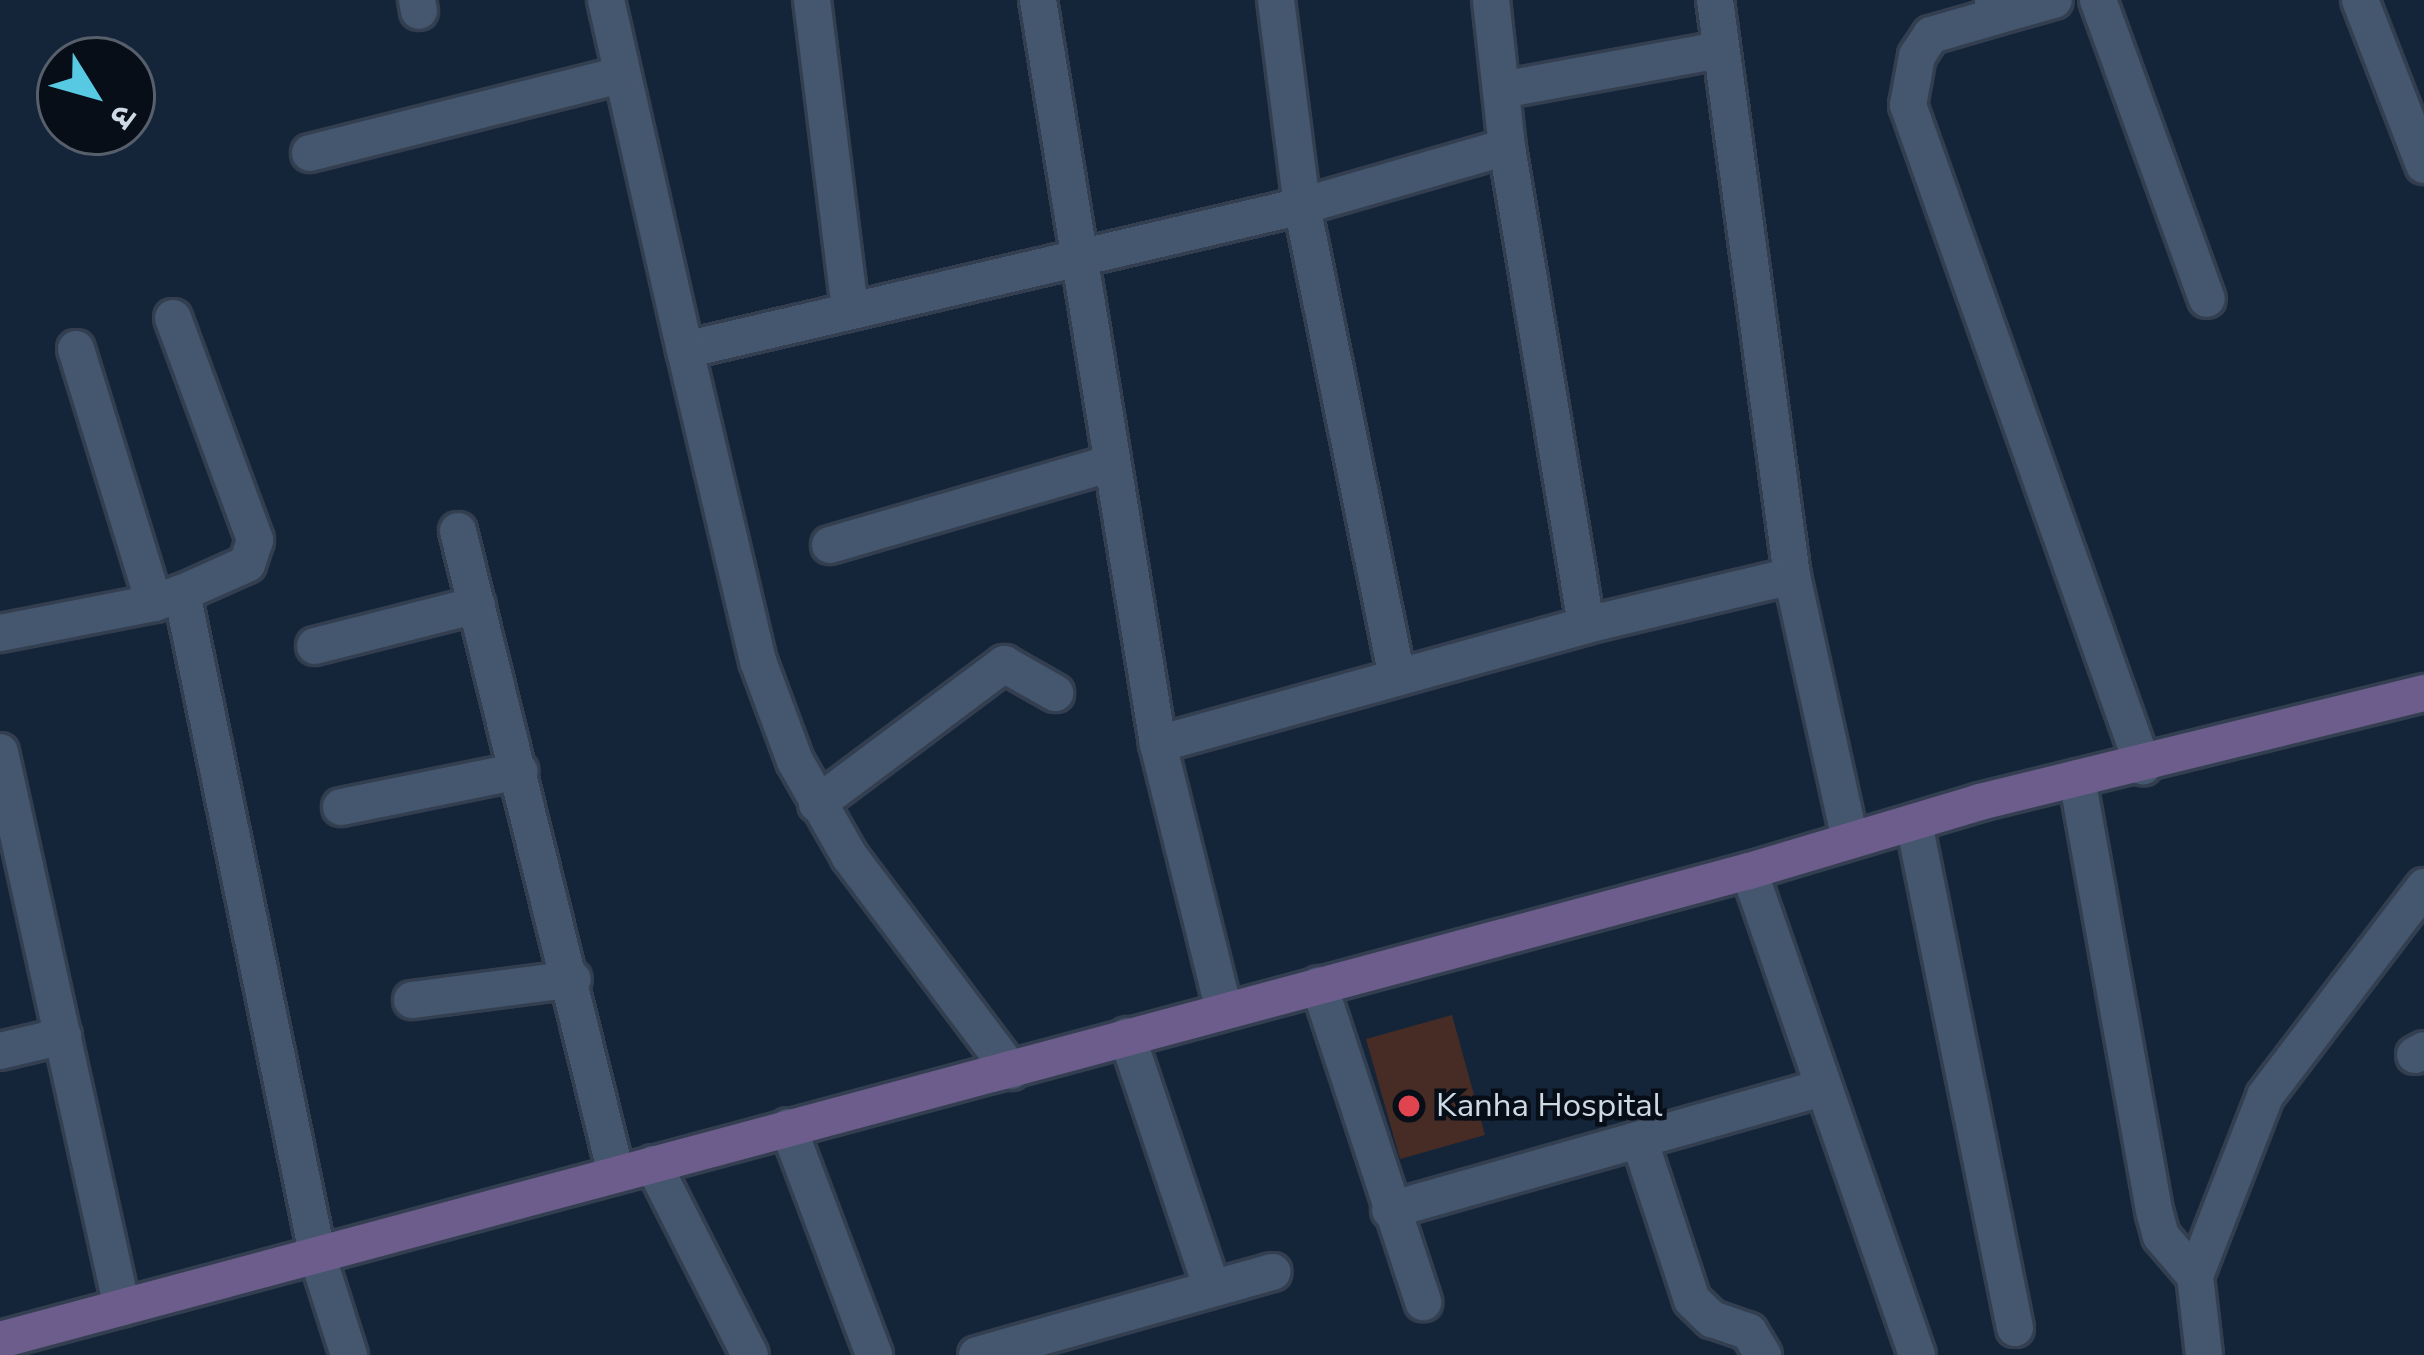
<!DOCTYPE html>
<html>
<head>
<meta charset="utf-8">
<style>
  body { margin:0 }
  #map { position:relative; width:2424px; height:1355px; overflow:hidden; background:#152539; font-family:"Nunito Sans","Noto Sans Devanagari",sans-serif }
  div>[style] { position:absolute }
  .building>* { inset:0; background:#472b25 }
  .roads { filter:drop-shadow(3px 0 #333f50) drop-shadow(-3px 0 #333f50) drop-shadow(0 3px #333f50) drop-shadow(0 -3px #333f50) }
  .minor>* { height:36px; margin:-18px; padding:0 18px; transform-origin:18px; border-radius:18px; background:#45576e }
  .tertiary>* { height:36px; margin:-18px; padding:0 18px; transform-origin:18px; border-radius:18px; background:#45576e }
  .secondary>* { height:36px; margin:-18px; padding:0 18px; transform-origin:18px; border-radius:18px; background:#6c5d8c }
  .dots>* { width:33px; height:33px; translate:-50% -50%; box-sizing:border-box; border:6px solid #070e17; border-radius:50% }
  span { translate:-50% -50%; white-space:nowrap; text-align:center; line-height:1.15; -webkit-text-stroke:9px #070e17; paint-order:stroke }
  .poi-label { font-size:33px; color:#ced9e6 }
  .left { translate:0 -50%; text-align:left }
  .north { position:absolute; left:36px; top:36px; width:120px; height:120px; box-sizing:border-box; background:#070e17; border:3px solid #575f6a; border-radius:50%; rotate:127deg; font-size:33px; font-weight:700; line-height:48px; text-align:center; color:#ced9e6 }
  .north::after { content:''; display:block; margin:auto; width:42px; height:54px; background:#58c9e3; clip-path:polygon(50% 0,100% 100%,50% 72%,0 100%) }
</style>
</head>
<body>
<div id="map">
  <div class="building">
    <i style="clip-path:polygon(1452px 1015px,1485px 1135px,1400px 1159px,1366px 1039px)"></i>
  </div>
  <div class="roads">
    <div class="minor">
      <i style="left:417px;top:0;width:11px;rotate:80deg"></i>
      <i style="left:606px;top:0;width:359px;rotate:77.3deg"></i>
      <i style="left:685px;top:350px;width:634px;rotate:-13.14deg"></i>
      <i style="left:1302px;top:206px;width:213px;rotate:-16.1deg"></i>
      <i style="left:812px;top:0;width:311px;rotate:83deg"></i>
      <i style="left:1038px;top:0;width:754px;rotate:80.84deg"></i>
      <i style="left:1158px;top:744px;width:275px;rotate:76.1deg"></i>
      <i style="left:1276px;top:0;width:208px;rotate:82.8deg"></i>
      <i style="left:1302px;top:206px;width:481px;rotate:78.6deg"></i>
      <i style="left:1491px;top:0;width:148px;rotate:83.8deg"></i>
      <i style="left:1507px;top:147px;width:484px;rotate:80.6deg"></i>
      <i style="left:1586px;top:625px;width:212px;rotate:-13.4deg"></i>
      <i style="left:1715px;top:0;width:581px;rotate:82.39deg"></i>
      <i style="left:1792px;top:576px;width:270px;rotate:77.6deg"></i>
      <i style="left:1993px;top:0;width:16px;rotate:76deg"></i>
      <i style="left:1997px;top:16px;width:69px;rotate:163.9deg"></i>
      <i style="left:1931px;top:35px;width:25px;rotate:124deg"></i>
      <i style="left:1917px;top:56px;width:50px;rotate:100.4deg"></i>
      <i style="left:1908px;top:105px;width:702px;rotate:70.43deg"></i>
      <i style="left:2098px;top:0;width:318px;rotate:70deg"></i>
      <i style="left:2360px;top:0;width:177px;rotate:68.8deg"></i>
      <i style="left:1997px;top:16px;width:59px;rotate:-15.7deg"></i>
      <i style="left:1501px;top:90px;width:222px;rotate:-10.4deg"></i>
      <i style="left:310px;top:153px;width:321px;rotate:-14.1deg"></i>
      <i style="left:173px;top:318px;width:237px;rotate:69.7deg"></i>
      <i style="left:255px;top:540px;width:25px;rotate:108deg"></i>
      <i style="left:247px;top:564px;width:71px;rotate:156deg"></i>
      <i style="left:182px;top:593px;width:679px;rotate:78.44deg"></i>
      <i style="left:318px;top:1258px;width:102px;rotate:72.3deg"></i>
      <i style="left:76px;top:349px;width:266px;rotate:72.9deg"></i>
      <i style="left:154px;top:603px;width:30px;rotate:-20deg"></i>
      <i style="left:685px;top:350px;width:319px;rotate:76.8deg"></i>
      <i style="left:758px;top:661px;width:107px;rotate:69.7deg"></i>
      <i style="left:795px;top:761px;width:111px;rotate:60.2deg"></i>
      <i style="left:850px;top:857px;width:268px;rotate:53deg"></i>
      <i style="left:458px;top:531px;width:662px;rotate:76.19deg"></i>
      <i style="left:830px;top:545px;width:291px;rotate:-16.2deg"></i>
      <i style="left:0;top:633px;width:157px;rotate:-11deg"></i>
      <i style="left:315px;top:646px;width:167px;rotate:-14.2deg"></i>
      <i style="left:1158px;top:744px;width:444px;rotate:-15.5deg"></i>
      <i style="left:0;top:752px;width:569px;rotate:77.62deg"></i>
      <i style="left:2077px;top:778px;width:443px;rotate:79.9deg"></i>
      <i style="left:2155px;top:1214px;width:23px;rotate:75deg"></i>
      <i style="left:2161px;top:1236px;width:52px;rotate:49.6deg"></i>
      <i style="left:817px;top:804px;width:234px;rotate:-36.8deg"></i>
      <i style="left:1004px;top:664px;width:59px;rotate:29.6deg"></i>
      <i style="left:341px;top:807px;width:182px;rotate:-11.4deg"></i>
      <i style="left:1914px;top:823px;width:515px;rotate:78.69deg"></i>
      <i style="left:1749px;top:871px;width:512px;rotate:70.86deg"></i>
      <i style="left:1319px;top:985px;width:334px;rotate:71.8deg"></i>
      <i style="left:412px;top:1000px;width:162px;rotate:-7.4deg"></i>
      <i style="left:1127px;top:1036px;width:266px;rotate:71.4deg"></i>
      <i style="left:0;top:1051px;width:65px;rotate:-13.4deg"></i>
      <i style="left:2415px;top:1055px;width:10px;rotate:-29deg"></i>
      <i style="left:788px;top:1127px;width:244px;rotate:69.3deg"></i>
      <i style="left:1641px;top:1145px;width:163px;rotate:71.8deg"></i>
      <i style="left:1692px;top:1300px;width:28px;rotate:44deg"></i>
      <i style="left:1712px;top:1319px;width:39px;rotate:19deg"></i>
      <i style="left:1749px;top:1332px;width:27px;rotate:59deg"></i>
      <i style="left:653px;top:1164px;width:214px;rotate:63.1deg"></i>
      <i style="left:1390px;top:1210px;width:449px;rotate:-15.8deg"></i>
      <i style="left:977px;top:1355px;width:307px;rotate:-15.7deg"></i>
    </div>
    <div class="tertiary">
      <i style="left:2204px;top:1355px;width:80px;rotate:-96.5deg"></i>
      <i style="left:2195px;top:1276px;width:193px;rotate:-68.7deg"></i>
      <i style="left:2265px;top:1096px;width:263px;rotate:-52.7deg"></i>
    </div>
    <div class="secondary">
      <i style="left:0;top:1340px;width:1811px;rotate:-15.01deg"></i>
      <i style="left:1749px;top:871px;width:241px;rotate:-16.6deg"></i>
      <i style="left:1980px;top:802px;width:457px;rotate:-13.8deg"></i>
    </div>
  </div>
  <div class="dots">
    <i style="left:1409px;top:1106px;background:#e0444e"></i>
  </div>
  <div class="poi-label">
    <span class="left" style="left:1436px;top:1106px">Kanha Hospital</span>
  </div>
  <div class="north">उ</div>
</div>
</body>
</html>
